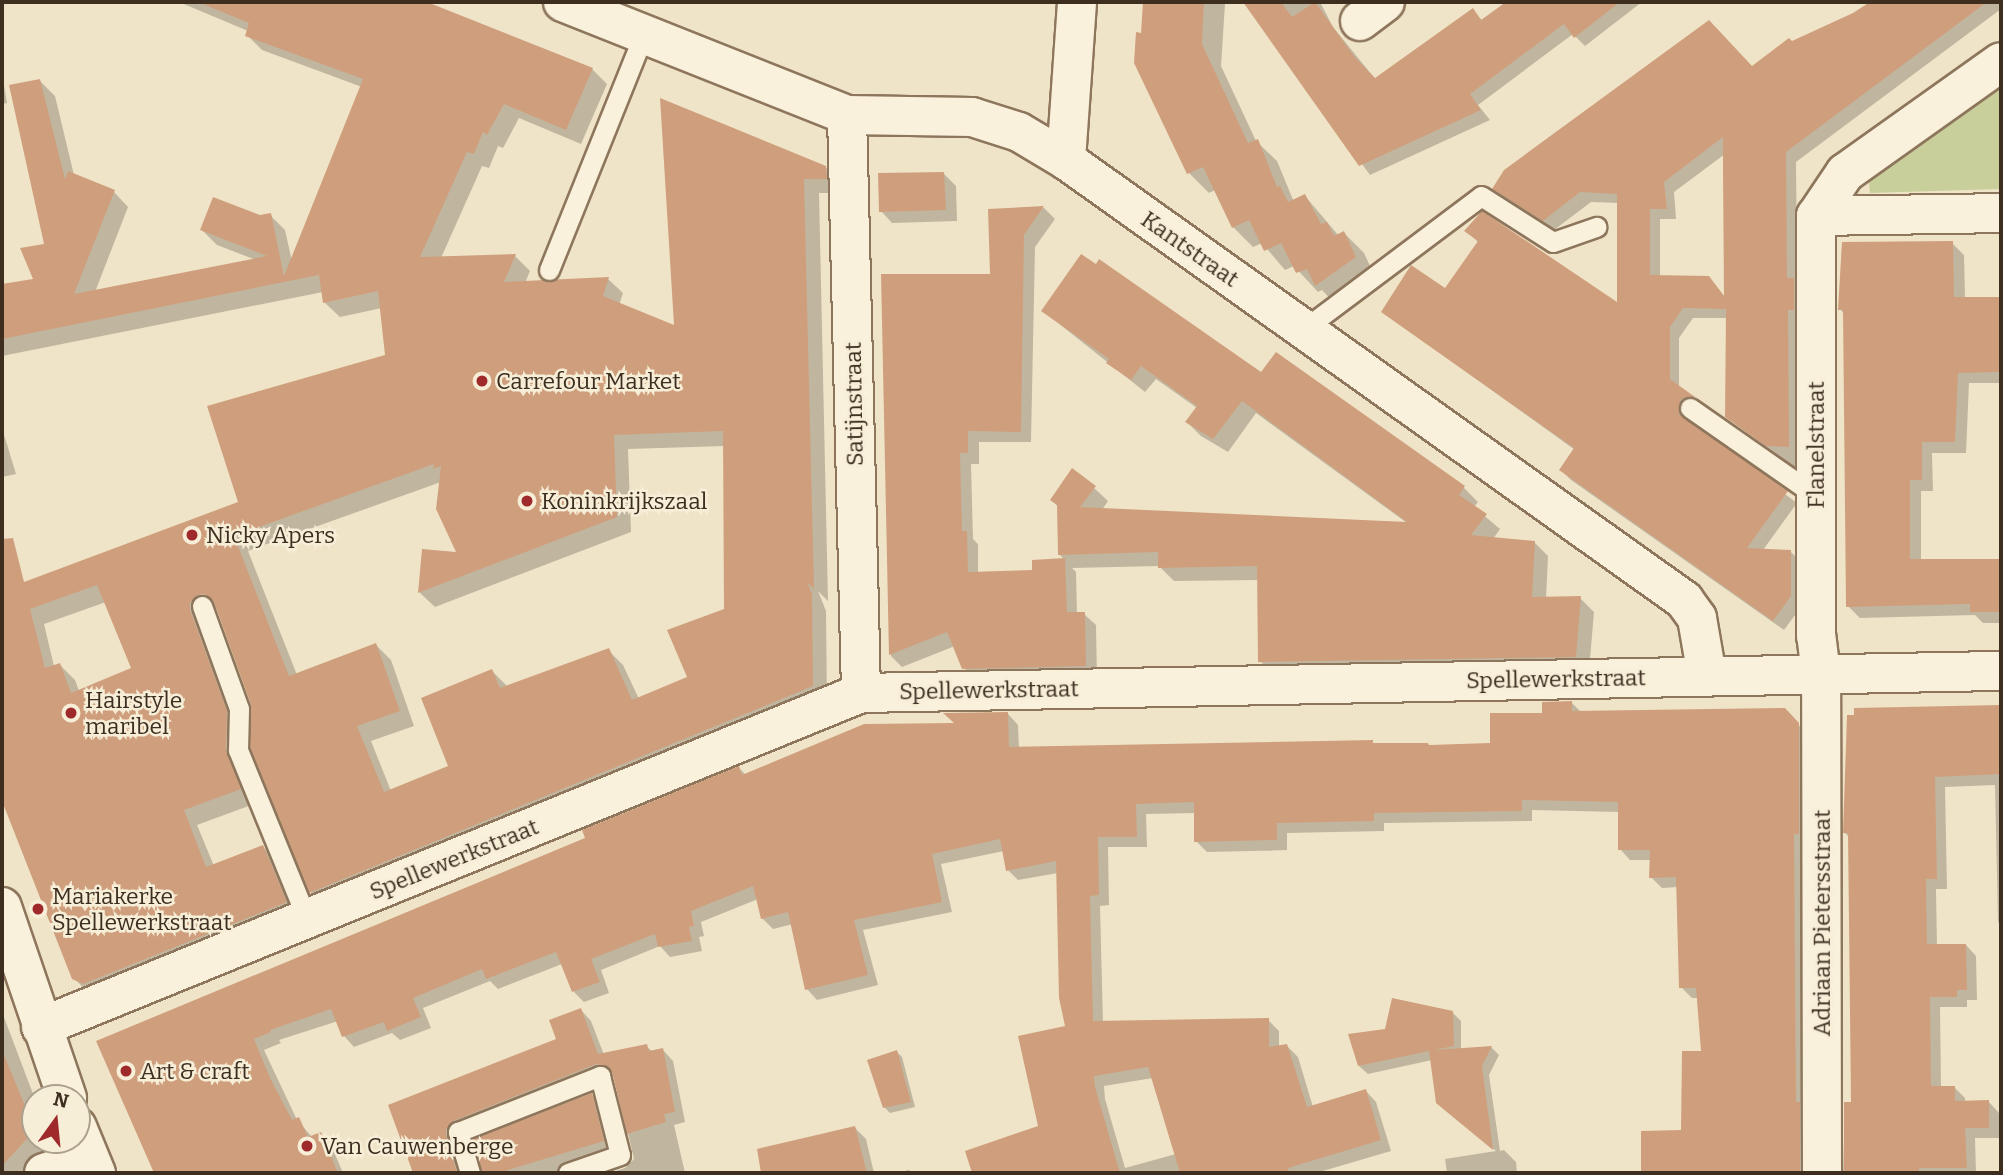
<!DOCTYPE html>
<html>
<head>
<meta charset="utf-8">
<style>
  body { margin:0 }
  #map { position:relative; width:2003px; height:1175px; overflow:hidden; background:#f0e4c8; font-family:Bitter,serif }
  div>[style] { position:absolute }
  .green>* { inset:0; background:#c9cf9b }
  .shadow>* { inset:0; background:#0003 }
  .building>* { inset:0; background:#cf9f7d }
  .path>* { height:4.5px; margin-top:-2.25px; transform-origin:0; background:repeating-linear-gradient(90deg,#8d765c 0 5px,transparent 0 8.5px) }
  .roads { filter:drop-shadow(2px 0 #8d765c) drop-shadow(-2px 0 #8d765c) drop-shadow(0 2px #8d765c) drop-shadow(0 -2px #8d765c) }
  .service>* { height:19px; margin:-9.5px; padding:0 9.5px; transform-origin:9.5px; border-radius:9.5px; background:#faf1dc }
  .minor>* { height:38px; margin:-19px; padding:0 19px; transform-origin:19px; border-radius:19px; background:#faf1dc }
  .tertiary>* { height:38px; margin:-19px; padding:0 19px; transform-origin:19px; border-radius:19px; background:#faf1dc }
  .dots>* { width:19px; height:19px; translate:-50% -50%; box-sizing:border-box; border:4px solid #f7eed8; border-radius:50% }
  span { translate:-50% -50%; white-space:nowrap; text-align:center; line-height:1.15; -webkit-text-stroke:5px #f7eed8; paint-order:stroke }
  .street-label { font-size:23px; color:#3d2e20 }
  .poi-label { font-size:23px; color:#3d2e20 }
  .left { translate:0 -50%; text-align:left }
  .frame { position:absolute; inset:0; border:4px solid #3d2e20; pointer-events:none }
  .north { position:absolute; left:21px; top:1084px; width:70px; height:70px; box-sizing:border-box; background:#f7eed8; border:2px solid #ada18e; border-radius:50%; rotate:15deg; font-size:19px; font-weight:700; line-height:28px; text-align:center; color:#3d2e20 }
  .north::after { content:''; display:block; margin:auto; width:24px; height:32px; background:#9e2a2b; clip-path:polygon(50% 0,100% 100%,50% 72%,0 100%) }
</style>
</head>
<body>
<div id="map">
  <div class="green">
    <i style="clip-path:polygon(2001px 87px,2001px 189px,1870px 193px,1869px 182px)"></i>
  </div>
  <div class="shadow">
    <i style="clip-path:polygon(evenodd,179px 2px,423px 2px,592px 69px,607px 84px,581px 144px,519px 118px,503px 148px,498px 146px,489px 168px,482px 166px,441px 258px,515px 256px,530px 271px,525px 283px,608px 279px,623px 293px,619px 305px,676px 327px,662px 101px,825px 167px,841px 182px,841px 193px,819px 193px,828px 601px,818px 591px,826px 611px,827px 702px,326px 907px,311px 892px,252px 705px,218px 609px,212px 609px,241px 727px,254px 804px,197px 825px,214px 866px,263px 847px,278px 862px,300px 917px,89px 994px,74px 978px,2px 796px,2px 592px,240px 503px,387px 356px,382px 308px,340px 317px,325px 303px,323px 292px,2px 356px,2px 286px,35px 280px,46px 245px,40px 81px,55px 96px,74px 175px,114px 192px,128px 207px,95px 292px,256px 260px,217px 245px,202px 230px,270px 215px,285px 230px,292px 261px,362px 87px,262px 50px,247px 35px,248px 31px,179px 2px,725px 446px,726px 610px,689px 678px,639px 699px,623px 665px,608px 650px,507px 686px,492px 671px,450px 767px,391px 791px,371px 741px,414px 726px,391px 660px,376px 645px,297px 675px,248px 551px,441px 482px,458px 554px,424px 551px,420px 593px,435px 607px,631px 532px,628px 449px,725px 446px,179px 2px,106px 602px,134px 669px,79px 691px,75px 680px,60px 665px,54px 666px,44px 624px,106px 602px)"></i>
    <i style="clip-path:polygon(1145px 2px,1225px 4px,1221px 66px,1256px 141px,1277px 161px,1294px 202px,1305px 196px,1339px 236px,1344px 233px,1364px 253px,1375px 277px,1336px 305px,1322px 290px,1318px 292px,1294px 266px,1285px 270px,1262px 243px,1253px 247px,1233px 227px,1215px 190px,1209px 193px,1189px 173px,1143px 34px)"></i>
    <i style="clip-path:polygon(1261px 2px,1320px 2px,1333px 27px,1376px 80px,1472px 10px,1483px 21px,1509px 2px,1521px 12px,1535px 2px,1642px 2px,1585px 46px,1573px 34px,1478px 105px,1490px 120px,1370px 175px,1250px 10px)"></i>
    <i style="clip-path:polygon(evenodd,1884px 2px,2001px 2px,2001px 9px,1796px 162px,1799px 470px,1726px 417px,1727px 318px,1693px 318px,1679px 338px,1679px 388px,1702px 407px,1690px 411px,1689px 423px,1797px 503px,1763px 550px,1790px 551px,1801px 562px,1801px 607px,1784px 630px,1571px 480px,1561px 470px,1575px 450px,1383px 312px,1445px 290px,1479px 243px,1467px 231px,1618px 305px,1619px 203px,1591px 202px,1554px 230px,1505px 199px,1494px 188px,1752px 68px,1792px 43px,1884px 2px,1725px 154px,1725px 297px,1709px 278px,1660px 277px,1660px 219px,1676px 219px,1674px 192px,1725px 154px)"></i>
    <i style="clip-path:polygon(2px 73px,7px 103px,2px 104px)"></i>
    <i style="clip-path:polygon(944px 174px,956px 186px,957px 221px,892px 223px,881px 211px)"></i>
    <i style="clip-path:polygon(1044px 208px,1055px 219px,1035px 247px,1031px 442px,979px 442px,979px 464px,971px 464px,973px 539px,978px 544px,978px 573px,1034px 571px,1034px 562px,1065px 560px,1059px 554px,1058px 507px,1052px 500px,1094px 488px,1108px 501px,1102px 510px,1407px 523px,1256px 413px,1228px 452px,1201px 436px,1187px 422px,1197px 408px,1156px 379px,1145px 392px,1043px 311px,1262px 375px,1276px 354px,1464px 488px,1478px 502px,1474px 507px,1500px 529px,1493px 539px,1534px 542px,1548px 556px,1546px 599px,1580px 598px,1594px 612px,1589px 671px,1274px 675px,1260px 661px,1259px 580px,1174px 581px,1159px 566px,1072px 568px,1076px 572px,1077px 614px,1084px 614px,1096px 625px,1097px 677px,976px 680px,964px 668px,955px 646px,902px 667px,891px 656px,883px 276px,992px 276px,990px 211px)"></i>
    <i style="clip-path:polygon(1952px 243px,1964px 255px,1965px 298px,2001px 298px,2001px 383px,1969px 383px,1966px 453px,1932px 453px,1933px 491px,1921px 491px,1921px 561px,2001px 561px,2001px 623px,1983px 623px,1975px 615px,1860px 618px,1848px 606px,1844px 314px,1840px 309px)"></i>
    <i style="clip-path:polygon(2px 428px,16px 474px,2px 477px)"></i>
    <i style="clip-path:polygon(evenodd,1572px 703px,1582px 713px,1784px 710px,1809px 736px,1810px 1173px,1643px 1173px,1642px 1133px,1683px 1132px,1703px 1053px,1699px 998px,1692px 998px,1681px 987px,1678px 887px,1662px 888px,1651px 877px,1651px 860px,1630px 860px,1620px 849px,1620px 812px,1532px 810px,1532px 821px,1384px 823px,1384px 831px,1287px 833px,1287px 850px,1207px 852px,1196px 841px,1196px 813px,1146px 814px,1147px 847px,1108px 847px,1109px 905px,1100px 906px,1103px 1023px,1268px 1020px,1279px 1031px,1279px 1047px,1287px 1046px,1298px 1057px,1313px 1107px,1366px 1091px,1376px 1102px,1391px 1151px,1316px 1173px,974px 1173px,967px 1152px,1040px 1128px,1067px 1028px,1058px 873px,1018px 880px,1008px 870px,1004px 851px,941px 864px,952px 912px,863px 930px,878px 985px,817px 1000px,807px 989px,793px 924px,773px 929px,762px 918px,758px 899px,701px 922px,704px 936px,699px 937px,702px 951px,670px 957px,660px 946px,601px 970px,609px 993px,584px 1002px,574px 992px,562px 964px,498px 989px,490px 981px,423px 1008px,431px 1028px,400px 1040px,392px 1033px,354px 1047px,344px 1036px,338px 1021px,279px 1040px,281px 1043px,264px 1050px,297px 1120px,312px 1137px,320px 1134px,331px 1145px,343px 1173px,158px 1173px,98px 1042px,587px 839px,739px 768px,746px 775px,1008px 714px,1018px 725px,1019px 748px,1372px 742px,1375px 745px,1430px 747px,1492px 745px,1544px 715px,1572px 703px,1153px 1078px,1176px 1154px,1125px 1168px,1105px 1099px,1104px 1086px,1153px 1078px)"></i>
    <i style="clip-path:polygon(2001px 707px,2001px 925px,1998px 922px,1995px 785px,1945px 787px,1947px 889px,1936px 889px,1937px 946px,1966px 945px,1976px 956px,1977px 1000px,1967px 1000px,1967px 1007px,1940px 1007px,1941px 1088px,1954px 1087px,1965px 1098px,1965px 1102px,1989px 1102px,1999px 1113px,1999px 1138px,1975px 1138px,1976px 1173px,1843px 1173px,1845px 1104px,1852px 1103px,1850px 838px,1845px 833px,1873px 709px)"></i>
    <i style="clip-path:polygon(581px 1010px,591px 1021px,604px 1055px,646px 1046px,653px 1052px,663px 1050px,673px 1061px,685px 1122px,674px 1125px,685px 1173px,610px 1173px,625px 1168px,634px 1159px,614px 1074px,464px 1131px,464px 1173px,415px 1173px,390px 1106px,558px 1040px)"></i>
    <i style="clip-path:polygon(2px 1012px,35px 1099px,35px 1140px,51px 1140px,56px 1152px,30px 1173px,2px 1173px)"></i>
    <i style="clip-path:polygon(1453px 1013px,1461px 1021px,1461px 1050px,1491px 1047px,1499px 1055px,1489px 1075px,1500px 1151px,1504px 1150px,1516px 1162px,1517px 1173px,1447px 1173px,1445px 1159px,1496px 1151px,1447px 1111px,1432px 1060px,1368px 1074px,1359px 1066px,1386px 1031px)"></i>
    <i style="clip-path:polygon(897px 1052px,902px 1057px,915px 1107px,890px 1113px,884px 1107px)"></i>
    <i style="clip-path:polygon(591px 1095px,602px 1105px,615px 1158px,574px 1173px,483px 1173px,475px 1140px)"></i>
    <i style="clip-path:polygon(855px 1128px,866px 1139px,874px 1173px,763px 1173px,759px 1150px)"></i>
    <i style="clip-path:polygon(909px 1170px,913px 1173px,898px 1173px)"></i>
  </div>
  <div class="building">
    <i style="clip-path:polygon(evenodd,198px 2px,427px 2px,593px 68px,566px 130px,504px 104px,487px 135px,483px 132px,474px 154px,467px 152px,420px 257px,516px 254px,504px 282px,609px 277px,603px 296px,674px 325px,660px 98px,826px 166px,827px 179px,804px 179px,814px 589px,807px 582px,812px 594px,813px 686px,309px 893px,250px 748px,251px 705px,214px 602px,205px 594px,197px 595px,190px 603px,190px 610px,227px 711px,226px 750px,241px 789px,184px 810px,206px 867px,263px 845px,287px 902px,83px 984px,72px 979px,2px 801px,2px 539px,13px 538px,24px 582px,238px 502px,207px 406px,385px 355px,378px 291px,323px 303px,319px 275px,2px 339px,2px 284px,33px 279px,20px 248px,44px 244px,9px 85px,40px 79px,65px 179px,68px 171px,115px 190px,74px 294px,267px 256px,200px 230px,213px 197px,260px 215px,271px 213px,284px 276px,363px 79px,245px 36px,249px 23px,198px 2px,723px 431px,724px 609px,667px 630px,687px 677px,632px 700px,609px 648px,500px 688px,492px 669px,421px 698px,448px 766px,384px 792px,357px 726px,400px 711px,376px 643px,289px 676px,234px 536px,434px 464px,433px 469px,441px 466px,436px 509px,456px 552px,422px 549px,418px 593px,617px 517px,614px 435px,723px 431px,198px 2px,97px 585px,131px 668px,71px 693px,60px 663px,45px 668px,30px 609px,97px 585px)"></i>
    <i style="clip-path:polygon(1143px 2px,1204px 2px,1202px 44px,1248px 143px,1258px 139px,1277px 187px,1280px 186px,1288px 202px,1305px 194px,1321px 224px,1327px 222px,1334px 236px,1344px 231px,1356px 257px,1315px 286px,1307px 269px,1296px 273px,1281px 243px,1264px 251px,1249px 220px,1232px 228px,1203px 167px,1187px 174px,1134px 63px,1136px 32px,1141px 33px)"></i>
    <i style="clip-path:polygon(1243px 2px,1281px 2px,1292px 17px,1315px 2px,1354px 56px,1375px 78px,1473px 8px,1481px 20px,1506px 2px,1620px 2px,1574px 38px,1564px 24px,1470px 94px,1481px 110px,1359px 166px)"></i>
    <i style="clip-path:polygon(evenodd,1870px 2px,1987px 2px,1786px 152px,1787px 278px,1794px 278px,1794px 310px,1788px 310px,1789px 447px,1766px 446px,1725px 417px,1726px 309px,1683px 308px,1670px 327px,1670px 379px,1695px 397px,1685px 397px,1680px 400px,1679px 414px,1788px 491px,1747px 548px,1791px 550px,1791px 596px,1773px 621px,1559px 470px,1574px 448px,1381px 312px,1411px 265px,1445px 288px,1478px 241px,1464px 231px,1482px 211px,1617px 302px,1617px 194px,1580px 192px,1543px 221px,1492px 189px,1504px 170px,1709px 20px,1752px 66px,1789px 38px,1792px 41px,1853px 13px,1870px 2px,1723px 137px,1723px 172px,1724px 296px,1709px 276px,1650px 275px,1650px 209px,1667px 209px,1664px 182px,1723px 137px)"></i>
    <i style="clip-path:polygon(944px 172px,946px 210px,879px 212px,878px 173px)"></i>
    <i style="clip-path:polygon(1044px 206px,1024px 235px,1021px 432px,968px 431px,968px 453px,960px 453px,962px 531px,967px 531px,968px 572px,1032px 570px,1032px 560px,1065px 558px,1067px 612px,1085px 612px,1086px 666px,962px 669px,947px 632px,889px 655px,881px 274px,990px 274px,988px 209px)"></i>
    <i style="clip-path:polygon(1953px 241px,1954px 297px,2001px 297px,2001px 372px,1958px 373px,1955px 442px,1922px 442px,1922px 480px,1910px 480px,1910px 559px,2001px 559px,2001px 612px,1970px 612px,1970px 604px,1846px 607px,1843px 310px,1838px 310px,1842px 242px)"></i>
    <i style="clip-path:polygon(1081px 254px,1096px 264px,1099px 259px,1261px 372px,1276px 352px,1465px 486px,1459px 495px,1487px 514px,1471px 535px,1535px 541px,1532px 597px,1581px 596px,1576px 657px,1258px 662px,1257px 566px,1158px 568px,1158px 552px,1058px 555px,1057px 505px,1050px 500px,1072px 468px,1096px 486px,1080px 507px,1407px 522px,1242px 401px,1213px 439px,1185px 422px,1197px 406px,1141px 366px,1131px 380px,1106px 363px,1109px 359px,1041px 311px)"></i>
    <i style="clip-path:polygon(1572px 701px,1572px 711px,1785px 708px,1799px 723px,1799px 834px,1794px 834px,1796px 1102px,1800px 1102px,1800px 1173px,1641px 1173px,1641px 1131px,1681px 1130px,1682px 1051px,1701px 1051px,1696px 988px,1679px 988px,1676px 877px,1649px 878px,1650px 850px,1618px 850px,1618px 802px,1522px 800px,1522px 811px,1374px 813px,1374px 821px,1277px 823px,1277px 840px,1194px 842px,1194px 802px,1136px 804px,1137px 837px,1098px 837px,1099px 895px,1090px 896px,1093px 1021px,1269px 1018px,1269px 1047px,1287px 1044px,1307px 1107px,1366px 1089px,1381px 1140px,1288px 1168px,1289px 1173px,1180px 1173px,1148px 1067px,1094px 1076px,1095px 1087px,1120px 1173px,972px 1173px,965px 1151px,1038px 1126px,1018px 1036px,1065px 1026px,1059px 998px,1056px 861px,1006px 871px,1000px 839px,932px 854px,942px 902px,854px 920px,868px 975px,805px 990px,788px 912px,761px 919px,753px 886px,691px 911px,694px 926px,689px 927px,692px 941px,658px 947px,655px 934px,591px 959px,600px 982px,572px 992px,556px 952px,486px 979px,482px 969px,413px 998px,421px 1017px,387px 1031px,384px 1022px,342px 1037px,331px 1009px,270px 1030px,271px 1032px,254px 1039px,270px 1078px,292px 1120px,299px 1117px,308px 1137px,321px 1132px,338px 1173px,154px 1173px,96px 1041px,585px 838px,582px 830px,739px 766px,742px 775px,864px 724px,954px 723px,943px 713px,1008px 712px,1009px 747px,1373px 740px,1373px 743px,1428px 743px,1429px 745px,1490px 743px,1490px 713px,1542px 713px,1542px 702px)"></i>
    <i style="clip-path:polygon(2001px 705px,2001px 774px,1935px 777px,1937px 879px,1926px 879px,1927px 944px,1966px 944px,1967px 990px,1957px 990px,1957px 997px,1930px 997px,1931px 1086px,1955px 1086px,1955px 1101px,1989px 1100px,1989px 1128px,1965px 1128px,1967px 1168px,1919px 1168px,1919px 1173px,1844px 1173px,1844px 1102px,1851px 1102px,1848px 833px,1843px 833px,1847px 715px,1854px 715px,1854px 708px)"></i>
    <i style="clip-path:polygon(1392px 998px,1453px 1011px,1454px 1046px,1434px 1050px,1492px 1046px,1482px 1066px,1493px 1150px,1436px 1103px,1429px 1051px,1358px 1066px,1348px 1034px,1385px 1029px)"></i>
    <i style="clip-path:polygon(581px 1008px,598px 1054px,647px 1044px,649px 1051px,663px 1048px,675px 1112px,664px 1114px,666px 1122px,627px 1134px,612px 1072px,608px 1067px,596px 1064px,453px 1121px,446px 1129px,446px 1135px,457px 1173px,413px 1173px,388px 1105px,556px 1039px,549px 1020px)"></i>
    <i style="clip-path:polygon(2px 1050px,35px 1130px,2px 1166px)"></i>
    <i style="clip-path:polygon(897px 1050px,911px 1102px,883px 1108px,867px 1060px)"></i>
    <i style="clip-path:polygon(592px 1093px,604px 1141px,498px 1173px,482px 1173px,473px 1139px)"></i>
    <i style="clip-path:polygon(855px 1126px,867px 1173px,761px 1173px,757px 1149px)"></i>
  </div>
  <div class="path">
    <i style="left:1290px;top:2px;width:5px"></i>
  </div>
  <div class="roads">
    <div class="service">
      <i style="left:549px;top:270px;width:254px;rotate:-68.1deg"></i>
      <i style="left:1304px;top:329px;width:221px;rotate:-36.9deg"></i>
      <i style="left:1481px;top:196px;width:85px;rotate:32.6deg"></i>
      <i style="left:1553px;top:242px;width:46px;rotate:-19.2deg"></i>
      <i style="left:1690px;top:408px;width:154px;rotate:34.9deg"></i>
      <i style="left:202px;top:606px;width:109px;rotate:70.2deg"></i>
      <i style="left:239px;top:709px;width:41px;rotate:91.4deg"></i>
      <i style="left:238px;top:750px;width:183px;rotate:67.8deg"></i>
      <i style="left:470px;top:1173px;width:43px;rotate:-106.3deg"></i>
      <i style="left:458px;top:1132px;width:153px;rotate:-21.5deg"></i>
      <i style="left:600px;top:1076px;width:81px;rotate:75.8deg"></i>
      <i style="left:620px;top:1155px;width:55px;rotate:160.9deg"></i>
    </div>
    <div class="minor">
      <i style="left:563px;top:2px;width:306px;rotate:21.7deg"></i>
      <i style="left:847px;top:115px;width:125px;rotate:0.9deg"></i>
      <i style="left:972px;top:117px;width:49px;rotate:17.7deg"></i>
      <i style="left:1019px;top:132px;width:55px;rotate:30.8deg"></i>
      <i style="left:1066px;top:160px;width:759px;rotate:35.45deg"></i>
      <i style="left:1684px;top:600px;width:22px;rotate:54deg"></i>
      <i style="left:1697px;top:618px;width:59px;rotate:80.2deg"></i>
      <i style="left:1360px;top:21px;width:31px;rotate:-37deg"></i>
      <i style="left:847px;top:115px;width:578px;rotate:88.61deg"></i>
      <i style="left:1066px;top:160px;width:158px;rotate:-86deg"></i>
      <i style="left:1816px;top:216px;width:185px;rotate:-0.9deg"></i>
      <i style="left:41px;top:1027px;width:885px;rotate:-22.16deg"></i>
      <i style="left:861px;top:693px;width:1140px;rotate:-1.11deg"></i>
      <i style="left:44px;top:1173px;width:46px;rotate:-18.8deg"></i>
      <i style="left:1822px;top:1173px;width:499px;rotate:-90.1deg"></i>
      <i style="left:1821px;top:674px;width:38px;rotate:-97deg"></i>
      <i style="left:1816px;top:636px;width:420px;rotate:-90deg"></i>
      <i style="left:1816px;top:216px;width:52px;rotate:-56deg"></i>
      <i style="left:1845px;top:173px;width:191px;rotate:-35.4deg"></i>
    </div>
    <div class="tertiary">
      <i style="left:2px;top:907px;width:202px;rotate:71.2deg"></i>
      <i style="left:77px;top:1127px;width:50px;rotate:67.6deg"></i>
    </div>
  </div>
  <div class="dots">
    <i style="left:482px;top:381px;background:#9e2a2b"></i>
    <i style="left:527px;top:501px;background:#9e2a2b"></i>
    <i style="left:192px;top:535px;background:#9e2a2b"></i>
    <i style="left:71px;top:713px;background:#9e2a2b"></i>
    <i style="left:38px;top:909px;background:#9e2a2b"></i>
    <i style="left:126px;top:1071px;background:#9e2a2b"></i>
    <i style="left:307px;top:1146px;background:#9e2a2b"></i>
  </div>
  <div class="street-label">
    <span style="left:1190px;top:249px;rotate:35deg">Kantstraat</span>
    <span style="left:854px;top:404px;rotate:-91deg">Satijnstraat</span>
    <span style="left:1816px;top:445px;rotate:-90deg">Flanelstraat</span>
    <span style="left:1556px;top:679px;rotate:-1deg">Spellewerkstraat</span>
    <span style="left:989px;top:690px;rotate:-1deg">Spellewerkstraat</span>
    <span style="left:454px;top:859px;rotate:-22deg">Spellewerkstraat</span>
    <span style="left:1822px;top:923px;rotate:-90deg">Adriaan Pietersstraat</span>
  </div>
  <div class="poi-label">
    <span class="left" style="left:496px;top:381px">Carrefour Market</span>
    <span class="left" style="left:541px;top:501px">Koninkrijkszaal</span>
    <span class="left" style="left:206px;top:535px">Nicky Apers</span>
    <span class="left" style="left:85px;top:713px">Hairstyle<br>maribel</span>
    <span class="left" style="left:52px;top:909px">Mariakerke<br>Spellewerkstraat</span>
    <span class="left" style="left:140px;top:1071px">Art &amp; craft</span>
    <span class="left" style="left:321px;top:1146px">Van Cauwenberge</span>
  </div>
  <div class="frame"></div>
  <div class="north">N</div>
</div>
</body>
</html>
